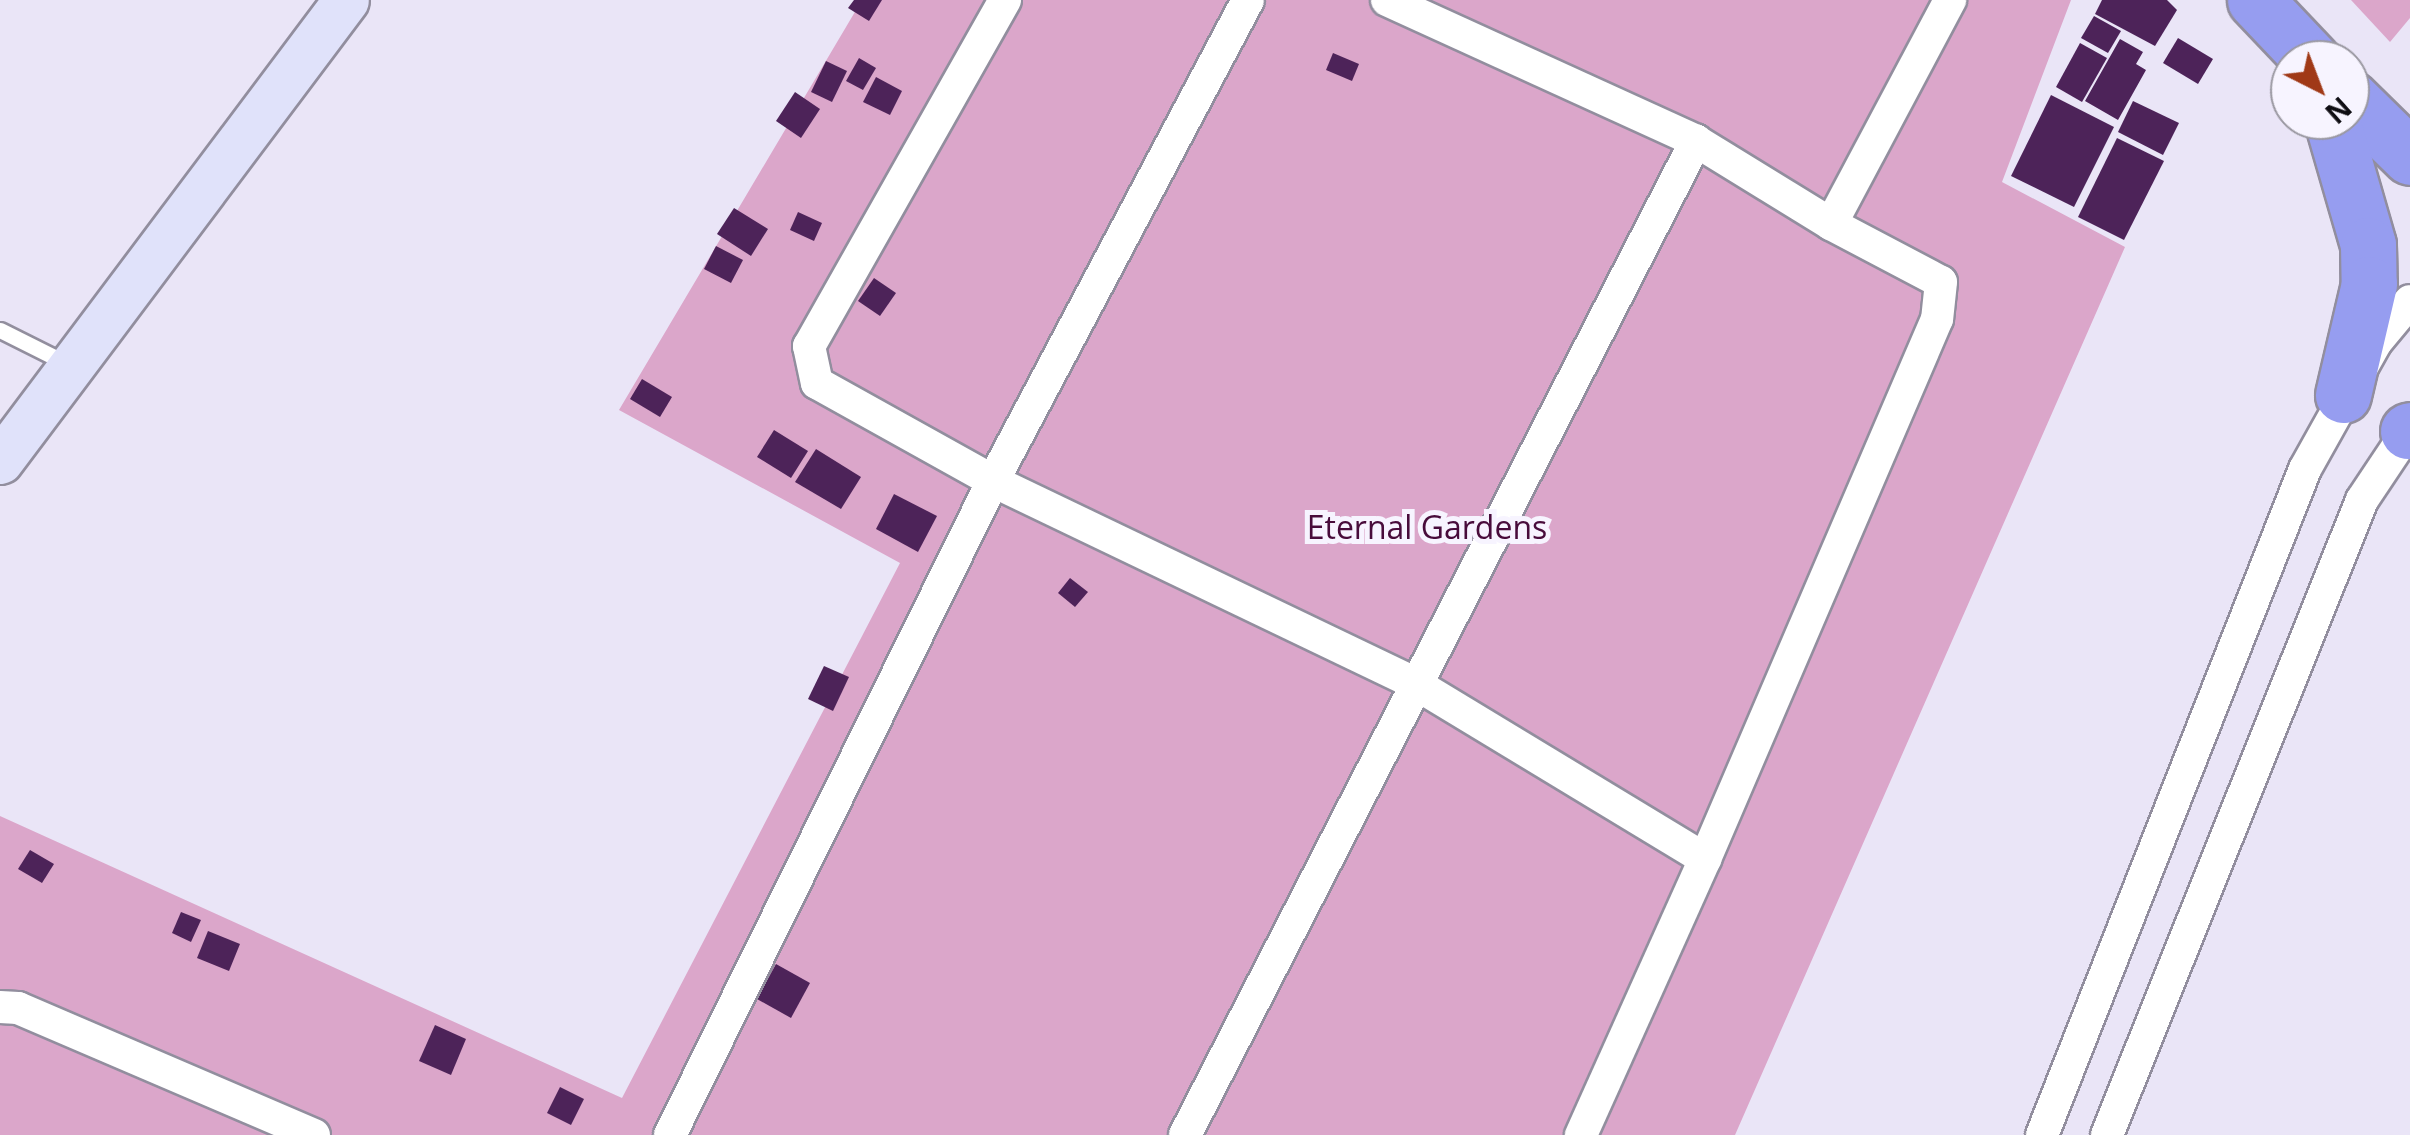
<!DOCTYPE html>
<html>
<head>
<meta charset="utf-8">
<style>
  body { margin:0 }
  #map { position:relative; width:2410px; height:1135px; overflow:hidden; background:#eae5f7; font-family:"Open Sans",sans-serif }
  div>[style] { position:absolute }
  .green>* { inset:0; background:#dba6ca }
  .building>* { inset:0; background:#4d2359 }
  .roads { filter:drop-shadow(2px 0 #928e9e) drop-shadow(-2px 0 #928e9e) drop-shadow(0 2px #928e9e) drop-shadow(0 -2px #928e9e) }
  .lane>* { height:15px; margin:-7.5px; padding:0 7.5px; transform-origin:7.5px; border-radius:7.5px; background:#fff }
  .street>* { height:32px; margin:-16px; padding:0 16px; transform-origin:16px; border-radius:16px; background:#fff }
  .secondary>* { height:45px; margin:-22.5px; padding:0 22.5px; transform-origin:22.5px; border-radius:22.5px; background:#e0e2fa }
  .highway>* { height:55px; margin:-27.5px; padding:0 27.5px; transform-origin:27.5px; border-radius:27.5px; background:#969df0 }
  span { translate:-50% -50%; white-space:nowrap; text-align:center; line-height:1.15; -webkit-text-stroke:10px #f7f4ff; paint-order:stroke }
  .park-label { font-size:32px; color:#480c3b }
  .north { position:absolute; left:2270px; top:40px; width:100px; height:100px; box-sizing:border-box; background:#f7f4ff; border:2px solid #9a98a1; border-radius:50%; rotate:138deg; font-size:28px; font-weight:700; line-height:40px; text-align:center; color:#0f0d13 }
  .north::after { content:''; display:block; margin:auto; width:35px; height:45px; background:#a03917; clip-path:polygon(50% 0,100% 100%,50% 72%,0 100%) }
</style>
</head>
<body>
<div id="map">
  <div class="green">
    <i style="clip-path:polygon(862px 0,2071px 0,2002px 182px,2125px 247px,1735px 1135px,0 1135px,0 816px,622px 1098px,900px 563px,619px 410px)"></i>
    <i style="clip-path:polygon(2351px 0,2410px 0,2410px 18px,2390px 42px)"></i>
  </div>
  <div class="building">
    <i style="clip-path:polygon(854px 0,882px 0,869px 21px,848px 8px)"></i>
    <i style="clip-path:polygon(2102px 0,2167px 0,2177px 10px,2155px 46px,2095px 14px)"></i>
    <i style="clip-path:polygon(2094px 16px,2121px 31px,2108px 53px,2081px 38px)"></i>
    <i style="clip-path:polygon(2178px 38px,2213px 59px,2198px 84px,2163px 63px)"></i>
    <i style="clip-path:polygon(2120px 39px,2143px 52px,2136px 64px,2146px 70px,2118px 120px,2085px 101px)"></i>
    <i style="clip-path:polygon(2080px 43px,2107px 58px,2082px 102px,2056px 87px)"></i>
    <i style="clip-path:polygon(1333px 53px,1359px 64px,1352px 81px,1326px 70px)"></i>
    <i style="clip-path:polygon(859px 58px,876px 68px,863px 90px,846px 81px)"></i>
    <i style="clip-path:polygon(826px 61px,847px 71px,832px 102px,811px 92px)"></i>
    <i style="clip-path:polygon(876px 77px,902px 91px,890px 115px,863px 102px)"></i>
    <i style="clip-path:polygon(795px 92px,820px 109px,801px 138px,776px 121px)"></i>
    <i style="clip-path:polygon(2051px 95px,2114px 127px,2074px 207px,2011px 176px)"></i>
    <i style="clip-path:polygon(2133px 101px,2179px 123px,2163px 155px,2118px 132px)"></i>
    <i style="clip-path:polygon(2117px 138px,2164px 161px,2124px 240px,2078px 217px)"></i>
    <i style="clip-path:polygon(734px 208px,768px 229px,751px 256px,717px 234px)"></i>
    <i style="clip-path:polygon(798px 212px,822px 223px,814px 241px,790px 230px)"></i>
    <i style="clip-path:polygon(716px 246px,743px 260px,731px 283px,704px 269px)"></i>
    <i style="clip-path:polygon(874px 278px,896px 293px,880px 316px,858px 301px)"></i>
    <i style="clip-path:polygon(642px 379px,672px 397px,660px 417px,630px 399px)"></i>
    <i style="clip-path:polygon(774px 430px,808px 451px,791px 478px,757px 457px)"></i>
    <i style="clip-path:polygon(816px 449px,861px 477px,841px 509px,795px 482px)"></i>
    <i style="clip-path:polygon(894px 494px,937px 516px,918px 552px,876px 529px)"></i>
    <i style="clip-path:polygon(1070px 578px,1088px 592px,1075px 607px,1058px 593px)"></i>
    <i style="clip-path:polygon(824px 666px,849px 677px,833px 711px,808px 699px)"></i>
    <i style="clip-path:polygon(30px 850px,54px 864px,42px 883px,18px 869px)"></i>
    <i style="clip-path:polygon(181px 912px,201px 920px,191px 942px,172px 933px)"></i>
    <i style="clip-path:polygon(208px 931px,240px 944px,229px 971px,197px 958px)"></i>
    <i style="clip-path:polygon(776px 964px,810px 983px,791px 1018px,757px 999px)"></i>
    <i style="clip-path:polygon(435px 1025px,466px 1039px,451px 1075px,419px 1061px)"></i>
    <i style="clip-path:polygon(560px 1087px,584px 1099px,571px 1125px,547px 1113px)"></i>
  </div>
  <div class="roads">
    <div class="lane">
      <i style="left:0;top:330px;width:76px;rotate:26.6deg"></i>
    </div>
    <div class="street">
      <i style="left:1005px;top:0;width:398px;rotate:119.5deg"></i>
      <i style="left:809px;top:346px;width:38px;rotate:78deg"></i>
      <i style="left:817px;top:383px;width:201px;rotate:29.1deg"></i>
      <i style="left:993px;top:481px;width:469px;rotate:25.6deg"></i>
      <i style="left:1416px;top:684px;width:338px;rotate:31.2deg"></i>
      <i style="left:1387px;top:0;width:340px;rotate:24.5deg"></i>
      <i style="left:1696px;top:141px;width:158px;rotate:31.6deg"></i>
      <i style="left:1831px;top:224px;width:124px;rotate:27.8deg"></i>
      <i style="left:1941px;top:282px;width:37px;rotate:96deg"></i>
      <i style="left:1937px;top:319px;width:588px;rotate:113.25deg"></i>
      <i style="left:1705px;top:859px;width:303px;rotate:114.2deg"></i>
      <i style="left:1831px;top:224px;width:254px;rotate:-62deg"></i>
      <i style="left:0;top:1007px;width:18px;rotate:3deg"></i>
      <i style="left:18px;top:1008px;width:322px;rotate:23.2deg"></i>
      <i style="left:670px;top:1135px;width:729px;rotate:-63.72deg"></i>
      <i style="left:993px;top:481px;width:544px;rotate:-62.07deg"></i>
      <i style="left:1185px;top:1135px;width:1118px;rotate:-62.79deg"></i>
      <i style="left:2042px;top:1135px;width:716px;rotate:-68.45deg"></i>
      <i style="left:2305px;top:469px;width:145px;rotate:-60.8deg"></i>
      <i style="left:2376px;top:342px;width:53px;rotate:-50.3deg"></i>
      <i style="left:2107px;top:1135px;width:684px;rotate:-68.12deg"></i>
      <i style="left:2362px;top:500px;width:87px;rotate:-56.3deg"></i>
    </div>
    <div class="secondary">
      <i style="left:0;top:461px;width:576px;rotate:-53.11deg"></i>
    </div>
    <div class="highway">
      <i style="left:2255px;top:0;width:83px;rotate:46.5deg"></i>
      <i style="left:2350px;top:98px;width:84px;rotate:44.5deg"></i>
      <i style="left:2332px;top:120px;width:130px;rotate:73.9deg"></i>
      <i style="left:2368px;top:245px;width:39px;rotate:89deg"></i>
      <i style="left:2369px;top:284px;width:114px;rotate:103.2deg"></i>
      <i style="left:2408px;top:431px;width:2px;rotate:-27deg"></i>
    </div>
  </div>
  <div class="park-label">
    <span style="left:1427px;top:527px">Eternal Gardens</span>
  </div>
  <div class="north">N</div>
</div>
</body>
</html>
